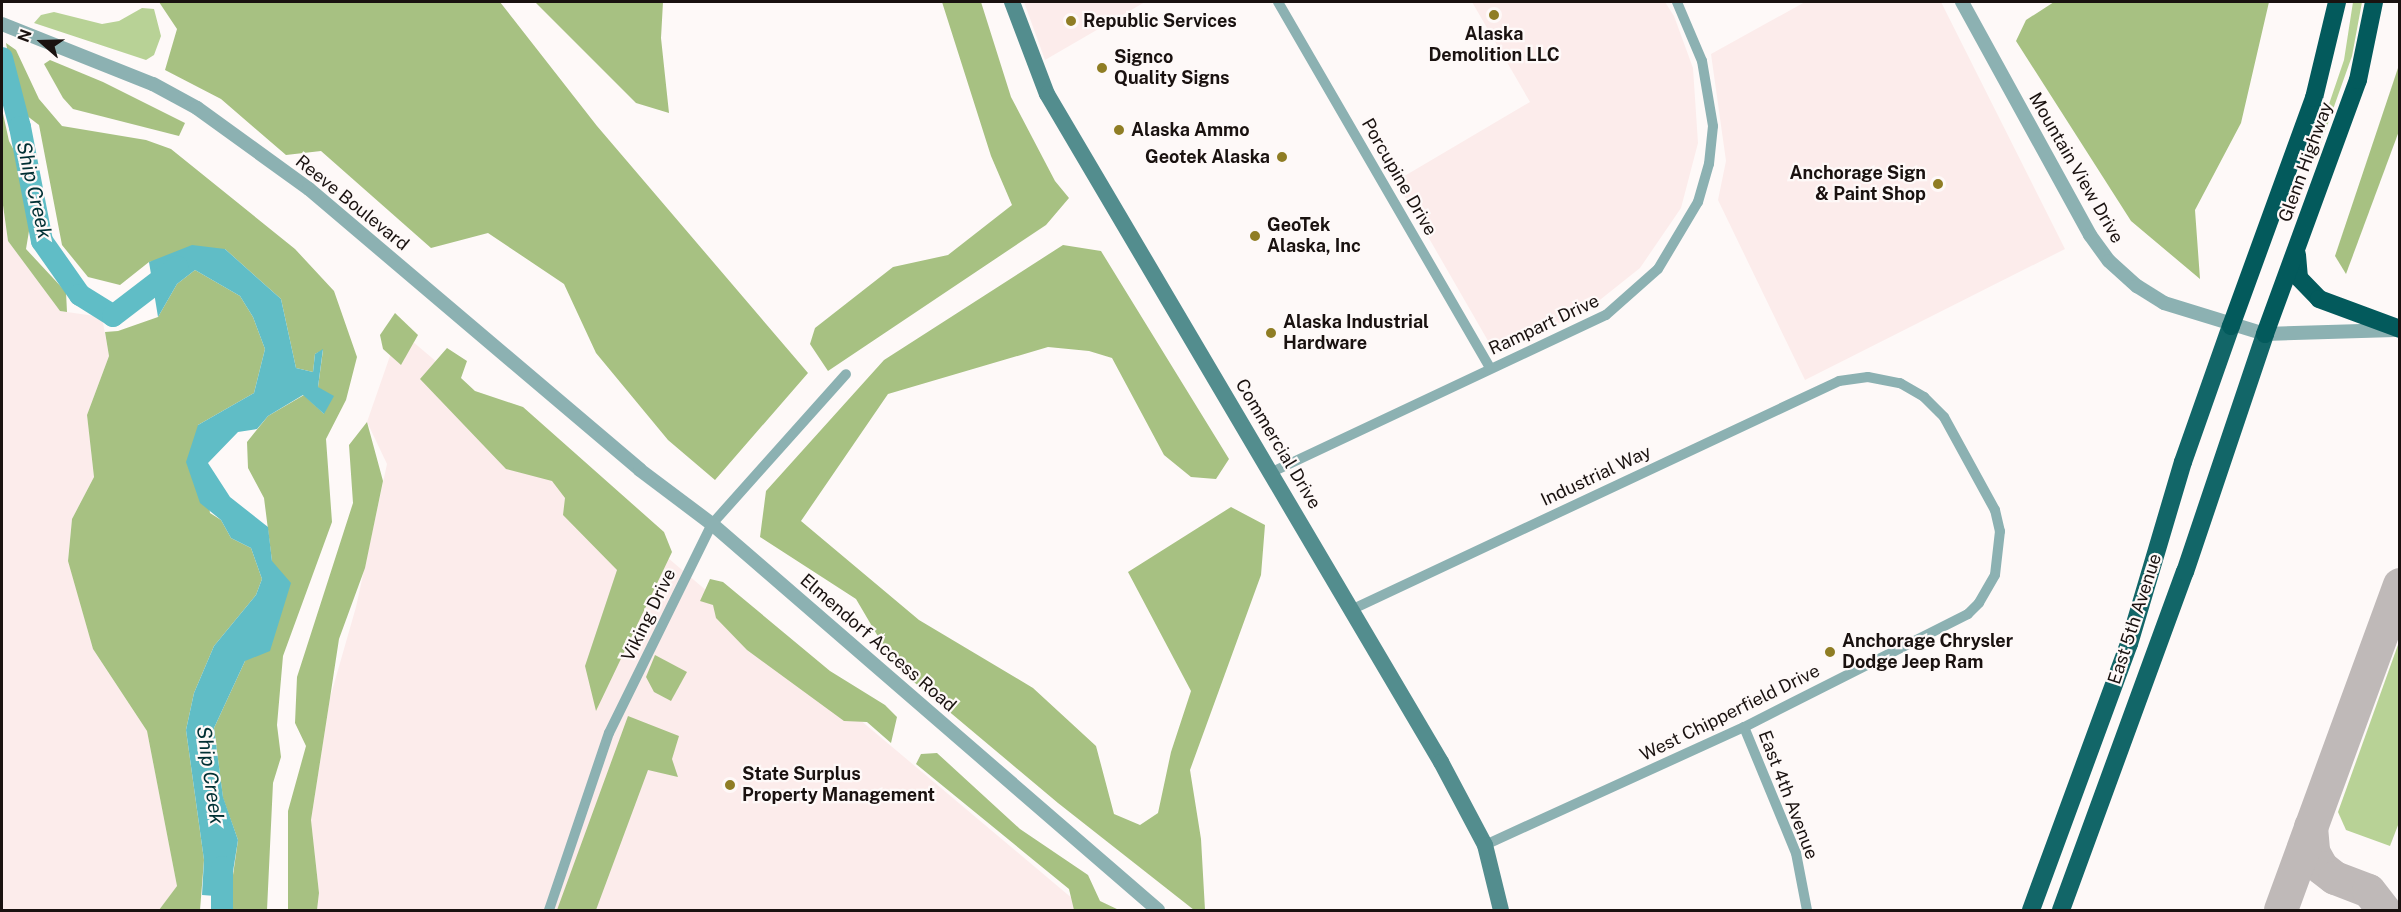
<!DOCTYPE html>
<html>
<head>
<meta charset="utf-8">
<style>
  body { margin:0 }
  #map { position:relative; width:2401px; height:912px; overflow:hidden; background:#fef9f8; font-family:"Public Sans",sans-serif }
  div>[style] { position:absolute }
  .industrial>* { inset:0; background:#fceceb }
  .green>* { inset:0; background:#b8d296 }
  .forest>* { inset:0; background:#a7c182 }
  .water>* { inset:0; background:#60bdc6 }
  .river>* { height:22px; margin:-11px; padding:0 11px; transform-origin:11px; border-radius:11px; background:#60bdc6 }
  .taxiway>* { height:34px; margin:-17px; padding:0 17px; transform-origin:17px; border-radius:17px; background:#bfb9b8 }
  .minor>* { height:10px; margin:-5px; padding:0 5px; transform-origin:5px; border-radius:5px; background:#8cb1b2 }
  .tertiary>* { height:14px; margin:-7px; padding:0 7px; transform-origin:7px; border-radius:7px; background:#8cb1b2 }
  .secondary>* { height:16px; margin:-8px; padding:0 8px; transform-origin:8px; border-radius:8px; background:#538d8e }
  .trunk>* { height:18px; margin:-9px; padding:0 9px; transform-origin:9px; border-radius:9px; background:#126668 }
  .motorway>* { height:18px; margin:-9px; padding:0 9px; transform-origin:9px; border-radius:9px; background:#035a5c }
  .dots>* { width:16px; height:16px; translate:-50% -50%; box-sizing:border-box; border:3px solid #fef9f8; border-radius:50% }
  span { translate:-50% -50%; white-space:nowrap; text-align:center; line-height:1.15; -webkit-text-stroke:4.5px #fef9f8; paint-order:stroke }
  .poi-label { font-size:18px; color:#1a1210; font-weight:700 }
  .left { translate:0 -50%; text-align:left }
  .right { translate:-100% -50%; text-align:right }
  .street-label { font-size:18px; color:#1a1210 }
  .water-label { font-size:20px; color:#003034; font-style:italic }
  .frame { position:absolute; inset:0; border:3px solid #1a1210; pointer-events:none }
  .north { position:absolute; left:12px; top:12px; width:60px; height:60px; -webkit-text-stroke:4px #fef9f8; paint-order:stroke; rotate:290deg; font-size:16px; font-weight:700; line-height:24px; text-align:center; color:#1a1210 }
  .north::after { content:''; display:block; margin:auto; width:21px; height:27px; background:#1a1210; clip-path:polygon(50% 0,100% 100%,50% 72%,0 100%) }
</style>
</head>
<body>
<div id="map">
  <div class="industrial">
    <i style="clip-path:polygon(1024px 2px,1145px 2px,1045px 60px)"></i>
    <i style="clip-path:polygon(1472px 2px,1665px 2px,1674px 16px,1693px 68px,1698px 143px,1681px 208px,1640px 268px,1586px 311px,1495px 353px,1396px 181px,1530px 102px)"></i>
    <i style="clip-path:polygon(1805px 2px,1941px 2px,2065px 249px,1805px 380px,1718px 200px,1726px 161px,1711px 54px)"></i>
    <i style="clip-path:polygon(2px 198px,8px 241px,60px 311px,102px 317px,109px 356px,87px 415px,94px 477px,72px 519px,68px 559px,93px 649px,147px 731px,177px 886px,159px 910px,2px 910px)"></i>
    <i style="clip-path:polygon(399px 330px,714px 597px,1086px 910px,317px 910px,319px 893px,311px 820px,330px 698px,356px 607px,387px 464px,367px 422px)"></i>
  </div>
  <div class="green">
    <i style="clip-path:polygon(2353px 2px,2362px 2px,2352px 56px,2315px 160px,2309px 163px,2344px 60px)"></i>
    <i style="clip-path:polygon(142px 8px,154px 9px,161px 36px,154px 55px,146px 60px,34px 23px,41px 15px,54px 12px,102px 24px,119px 21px)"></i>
    <i style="clip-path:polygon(2399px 642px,2400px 820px,2390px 846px,2346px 830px,2338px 812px)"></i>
  </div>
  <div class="forest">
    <i style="clip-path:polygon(159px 2px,500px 2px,597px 126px,808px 373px,715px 480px,668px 440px,596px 353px,564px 284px,488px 233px,431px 248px,321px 151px,286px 155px,221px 99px,165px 70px,177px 29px)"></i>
    <i style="clip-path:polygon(535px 2px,663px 2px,661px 38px,669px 113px,636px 103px)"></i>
    <i style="clip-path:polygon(942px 2px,981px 2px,1011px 97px,1055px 181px,1069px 198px,1046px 225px,828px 371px,810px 344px,815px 328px,893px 267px,948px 255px,1012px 205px,991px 156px)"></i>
    <i style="clip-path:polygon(2054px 2px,2269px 2px,2241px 123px,2195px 210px,2200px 279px,2131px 221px,2016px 41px,2026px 20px)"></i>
    <i style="clip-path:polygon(6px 43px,16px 50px,39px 99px,62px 126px,146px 140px,171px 149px,295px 249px,334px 291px,357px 357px,346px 400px,326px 439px,332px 522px,283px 656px,277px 725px,281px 757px,273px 783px,267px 910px,228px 910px,238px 840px,223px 798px,214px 728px,245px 661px,272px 561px,264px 498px,248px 468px,247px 442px,268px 416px,304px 395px,324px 414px,318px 387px,323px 350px,315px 354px,313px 372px,296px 368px,281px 299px,225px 249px,149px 262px,120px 285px,88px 277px,62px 245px,39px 125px,18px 109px)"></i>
    <i style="clip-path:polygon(50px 60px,103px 82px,185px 123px,179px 136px,73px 109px,63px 98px,44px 64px)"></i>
    <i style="clip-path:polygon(2399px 65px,2399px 131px,2346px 274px,2335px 256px)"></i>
    <i style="clip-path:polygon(2px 109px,9px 141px,20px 162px,32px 213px,26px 249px,66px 292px,67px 312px,60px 311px,8px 241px,2px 198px)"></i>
    <i style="clip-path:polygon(1063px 245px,1101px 251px,1229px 459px,1216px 479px,1191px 477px,1164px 455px,1112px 358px,1089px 351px,1048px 347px,888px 394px,801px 521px,919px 620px,1033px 688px,1096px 746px,1114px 814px,1140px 825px,1158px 813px,1171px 752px,1191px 691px,1128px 572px,1231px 507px,1265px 525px,1261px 575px,1190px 770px,1201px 839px,1205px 910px,1194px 910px,1058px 803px,896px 667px,856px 599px,760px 537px,766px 491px,884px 360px)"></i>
    <i style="clip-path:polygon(195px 270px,240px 296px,253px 317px,265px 349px,254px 393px,198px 425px,210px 513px,221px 520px,231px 538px,251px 548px,262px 579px,256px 595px,214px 646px,194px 693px,186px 730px,204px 860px,200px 910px,159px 910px,177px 886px,147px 731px,93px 649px,68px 561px,72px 519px,94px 477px,87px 415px,109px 356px,105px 332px,118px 331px,158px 317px,177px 284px)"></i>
    <i style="clip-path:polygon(395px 313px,418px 335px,401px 365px,383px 349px,380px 335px)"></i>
    <i style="clip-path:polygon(447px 348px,467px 361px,461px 378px,475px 391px,523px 407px,664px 532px,672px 552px,596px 711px,585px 666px,617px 570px,563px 515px,565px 498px,552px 481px,506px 469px,420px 379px)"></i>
    <i style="clip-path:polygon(367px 422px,383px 481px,365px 568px,339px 639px,330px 698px,311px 820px,319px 893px,317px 910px,288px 910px,288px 811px,306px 746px,295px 723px,297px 677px,353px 503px,349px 445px)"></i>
    <i style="clip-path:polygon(710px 579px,723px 582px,830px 671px,885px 705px,897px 717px,891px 743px,867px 722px,844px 721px,747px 650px,716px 618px,713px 605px,700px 601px)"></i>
    <i style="clip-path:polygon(655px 655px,687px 672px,671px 701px,654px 692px,646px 677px)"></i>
    <i style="clip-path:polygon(628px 716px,679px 736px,672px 759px,678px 777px,648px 770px,596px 910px,557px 910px)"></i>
    <i style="clip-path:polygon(937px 753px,1020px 829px,1088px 875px,1100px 901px,1119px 910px,1074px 910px,1069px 889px,916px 764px,921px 754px)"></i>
  </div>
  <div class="water">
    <i style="clip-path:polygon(192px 245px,225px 249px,281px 299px,296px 368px,313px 372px,315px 354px,323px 349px,318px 387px,334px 396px,324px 414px,303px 395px,268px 416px,257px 429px,238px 432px,208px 463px,230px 497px,268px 527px,272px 561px,291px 583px,270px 651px,245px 661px,214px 728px,223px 797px,238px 840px,229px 897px,202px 895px,204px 860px,186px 730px,194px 693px,214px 646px,256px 595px,262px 579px,251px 548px,231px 538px,221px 520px,200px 503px,186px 462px,198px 425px,254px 393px,265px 349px,253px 317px,240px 296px,195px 270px,177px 284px,158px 317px,149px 262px)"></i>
  </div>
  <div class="river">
    <i style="left:2px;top:58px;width:71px;rotate:75.4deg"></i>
    <i style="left:20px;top:127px;width:116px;rotate:79.1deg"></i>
    <i style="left:42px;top:241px;width:66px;rotate:54.9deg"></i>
    <i style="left:80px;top:295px;width:39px;rotate:32deg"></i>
    <i style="left:113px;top:316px;width:81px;rotate:-37.4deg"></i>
    <i style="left:222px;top:910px;width:43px;rotate:-90deg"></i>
  </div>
  <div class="taxiway">
    <i style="left:2311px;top:827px;width:25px;rotate:85deg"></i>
    <i style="left:2313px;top:852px;width:18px;rotate:61deg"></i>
    <i style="left:2322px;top:868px;width:16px;rotate:38deg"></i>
    <i style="left:2335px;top:878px;width:36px;rotate:21deg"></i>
    <i style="left:2369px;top:891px;width:24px;rotate:52deg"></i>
    <i style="left:2281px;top:910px;width:346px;rotate:-69.9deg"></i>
  </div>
  <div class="minor">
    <i style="left:1278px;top:2px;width:423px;rotate:59.9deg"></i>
    <i style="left:1272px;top:472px;width:369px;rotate:-25.2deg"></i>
    <i style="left:1606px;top:315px;width:69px;rotate:-41.5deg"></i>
    <i style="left:1658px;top:269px;width:78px;rotate:-59.2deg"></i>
    <i style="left:1698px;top:202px;width:40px;rotate:-74deg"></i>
    <i style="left:1709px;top:164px;width:38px;rotate:-84deg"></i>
    <i style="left:1713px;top:126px;width:66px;rotate:-99.6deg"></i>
    <i style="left:1702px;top:61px;width:64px;rotate:-113deg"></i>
    <i style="left:1353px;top:609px;width:537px;rotate:-25.13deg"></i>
    <i style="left:1839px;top:381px;width:29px;rotate:-8deg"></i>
    <i style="left:1868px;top:377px;width:33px;rotate:11deg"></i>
    <i style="left:1900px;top:383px;width:28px;rotate:30deg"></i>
    <i style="left:1924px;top:397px;width:28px;rotate:45deg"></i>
    <i style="left:1944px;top:417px;width:106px;rotate:61.3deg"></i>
    <i style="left:1995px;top:510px;width:22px;rotate:77deg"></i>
    <i style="left:2000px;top:531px;width:44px;rotate:96.5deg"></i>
    <i style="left:1995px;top:575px;width:32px;rotate:120deg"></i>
    <i style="left:1979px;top:603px;width:16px;rotate:135deg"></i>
    <i style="left:1968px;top:614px;width:251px;rotate:153.2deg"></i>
    <i style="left:1744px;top:727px;width:285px;rotate:155.5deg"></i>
    <i style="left:1744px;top:727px;width:136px;rotate:67.6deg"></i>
    <i style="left:1796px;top:853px;width:58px;rotate:79.1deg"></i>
    <i style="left:549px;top:910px;width:187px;rotate:-71.3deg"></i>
    <i style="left:609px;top:733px;width:233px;rotate:-63.8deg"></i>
    <i style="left:712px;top:524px;width:201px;rotate:-48.2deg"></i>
  </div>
  <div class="tertiary">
    <i style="left:1962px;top:2px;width:266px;rotate:61.2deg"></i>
    <i style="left:2090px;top:235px;width:32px;rotate:54deg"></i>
    <i style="left:2109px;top:261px;width:38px;rotate:42deg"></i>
    <i style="left:2137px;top:286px;width:32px;rotate:32deg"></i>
    <i style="left:2164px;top:303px;width:106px;rotate:17.1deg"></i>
    <i style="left:2265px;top:334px;width:130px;rotate:-1.8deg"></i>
    <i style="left:2px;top:24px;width:162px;rotate:21.7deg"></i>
    <i style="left:153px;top:84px;width:50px;rotate:28.6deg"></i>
    <i style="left:197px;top:108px;width:138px;rotate:35.9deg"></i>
    <i style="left:309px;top:189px;width:434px;rotate:40.3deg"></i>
    <i style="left:640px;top:470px;width:90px;rotate:36.9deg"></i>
    <i style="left:712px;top:524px;width:590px;rotate:40.88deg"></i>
  </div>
  <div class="secondary">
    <i style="left:1012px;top:2px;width:98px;rotate:69.2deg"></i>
    <i style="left:1047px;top:94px;width:776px;rotate:59.47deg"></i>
    <i style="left:1441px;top:762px;width:94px;rotate:62.1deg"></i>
    <i style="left:1485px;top:845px;width:67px;rotate:76.2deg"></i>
  </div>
  <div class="trunk">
    <i style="left:2031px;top:910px;width:283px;rotate:-69.8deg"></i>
    <i style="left:2129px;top:644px;width:190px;rotate:-73.5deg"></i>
    <i style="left:2183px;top:462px;width:144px;rotate:-70.6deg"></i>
    <i style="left:2061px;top:910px;width:360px;rotate:-69.9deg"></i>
    <i style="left:2185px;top:572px;width:251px;rotate:-71.4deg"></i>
  </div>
  <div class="motorway">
    <i style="left:2297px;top:255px;width:23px;rotate:85deg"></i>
    <i style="left:2299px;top:278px;width:29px;rotate:46deg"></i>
    <i style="left:2319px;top:299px;width:86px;rotate:20.3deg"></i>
    <i style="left:2231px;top:326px;width:243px;rotate:-70deg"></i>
    <i style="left:2314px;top:98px;width:99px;rotate:-76.5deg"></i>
    <i style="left:2265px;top:334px;width:270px;rotate:-69.9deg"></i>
    <i style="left:2358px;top:80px;width:80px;rotate:-78.4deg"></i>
  </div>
  <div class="dots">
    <i style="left:1494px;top:15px;background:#8f7d24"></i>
    <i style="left:1071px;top:21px;background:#8f7d24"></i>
    <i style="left:1102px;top:68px;background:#8f7d24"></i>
    <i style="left:1119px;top:130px;background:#8f7d24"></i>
    <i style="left:1282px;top:157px;background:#8f7d24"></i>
    <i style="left:1938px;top:184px;background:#8f7d24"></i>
    <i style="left:1255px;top:236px;background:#8f7d24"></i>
    <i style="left:1271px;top:333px;background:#8f7d24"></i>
    <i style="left:1830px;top:652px;background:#8f7d24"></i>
    <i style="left:730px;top:785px;background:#8f7d24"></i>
  </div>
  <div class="poi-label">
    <span class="left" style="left:1083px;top:21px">Republic Services</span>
    <span style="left:1494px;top:45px">Alaska<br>Demolition LLC</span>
    <span class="left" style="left:1114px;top:68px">Signco<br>Quality Signs</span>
    <span class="left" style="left:1131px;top:130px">Alaska Ammo</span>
    <span class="right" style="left:1270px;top:157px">Geotek Alaska</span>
    <span class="right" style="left:1926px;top:184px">Anchorage Sign<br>&amp; Paint Shop</span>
    <span class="left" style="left:1267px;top:236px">GeoTek<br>Alaska, Inc</span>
    <span class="left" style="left:1283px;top:333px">Alaska Industrial<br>Hardware</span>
    <span class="left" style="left:1842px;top:652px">Anchorage Chrysler<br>Dodge Jeep Ram</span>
    <span class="left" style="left:742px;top:785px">State Surplus<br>Property Management</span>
  </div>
  <div class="street-label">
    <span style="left:2306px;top:162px;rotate:-70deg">Glenn Highway</span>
    <span style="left:2076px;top:168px;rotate:60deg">Mountain View Drive</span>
    <span style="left:1399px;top:177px;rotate:60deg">Porcupine Drive</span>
    <span style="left:352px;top:203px;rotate:39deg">Reeve Boulevard</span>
    <span style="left:1544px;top:325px;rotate:-25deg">Rampart Drive</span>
    <span style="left:1278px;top:444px;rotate:59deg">Commercial Drive</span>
    <span style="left:1596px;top:476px;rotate:-25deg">Industrial Way</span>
    <span style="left:649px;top:615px;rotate:-64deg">Viking Drive</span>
    <span style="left:2135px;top:619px;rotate:-72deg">East 5th Avenue</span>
    <span style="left:878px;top:643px;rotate:41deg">Elmendorf Access Road</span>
    <span style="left:1730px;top:713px;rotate:-26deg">West Chipperfield Drive</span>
    <span style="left:1788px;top:795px;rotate:69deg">East 4th Avenue</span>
  </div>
  <div class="water-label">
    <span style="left:34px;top:190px;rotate:77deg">Ship Creek</span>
    <span style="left:210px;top:775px;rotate:82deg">Ship Creek</span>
  </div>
  <div class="frame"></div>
  <div class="north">N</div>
</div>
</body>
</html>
